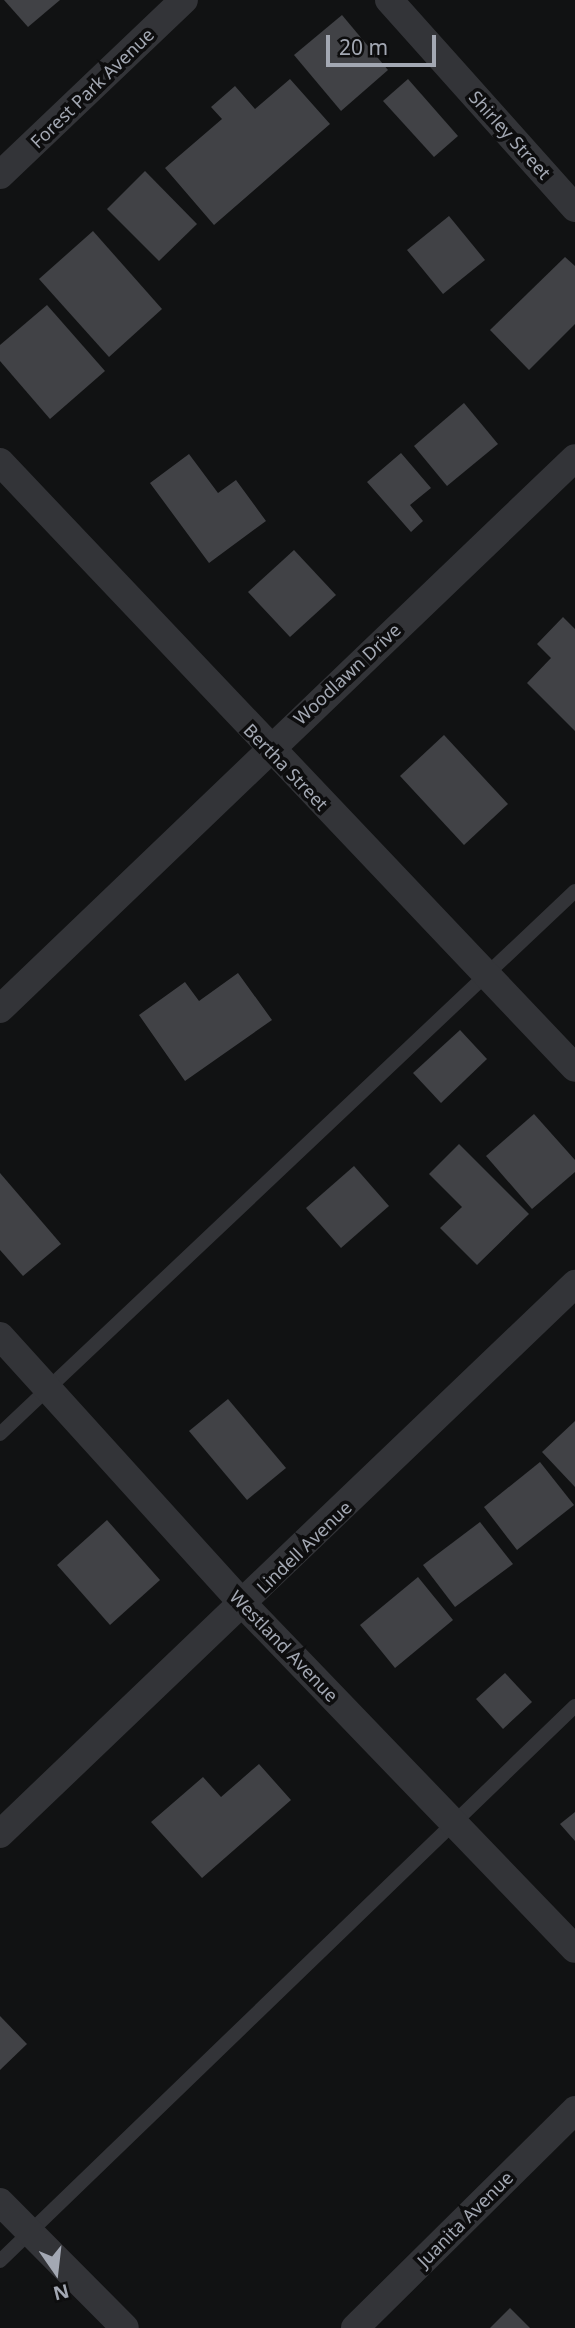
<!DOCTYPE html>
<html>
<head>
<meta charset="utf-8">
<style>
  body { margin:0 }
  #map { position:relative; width:575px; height:2328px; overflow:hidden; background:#111213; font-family:"Noto Sans",sans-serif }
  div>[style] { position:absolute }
  .building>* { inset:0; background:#414246 }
  .lane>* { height:14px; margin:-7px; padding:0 7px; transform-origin:7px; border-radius:7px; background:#333438 }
  .street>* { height:28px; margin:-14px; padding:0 14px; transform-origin:14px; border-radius:14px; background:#333438 }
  span { translate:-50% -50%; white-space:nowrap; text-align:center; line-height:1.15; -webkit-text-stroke:7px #0d0d0e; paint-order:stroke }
  .street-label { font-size:18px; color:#a3a8b3 }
  .north { position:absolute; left:21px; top:2237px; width:70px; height:70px; -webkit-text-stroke:5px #0d0d0e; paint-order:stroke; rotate:166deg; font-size:19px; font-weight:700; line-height:28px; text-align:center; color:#a3a8b3 }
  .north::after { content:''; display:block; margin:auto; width:24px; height:32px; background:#a3a8b3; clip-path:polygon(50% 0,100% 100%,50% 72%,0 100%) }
  .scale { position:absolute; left:326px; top:35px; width:110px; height:32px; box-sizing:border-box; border:4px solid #a3a8b3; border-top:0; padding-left:9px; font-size:21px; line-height:24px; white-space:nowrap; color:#a3a8b3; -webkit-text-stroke:5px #0d0d0e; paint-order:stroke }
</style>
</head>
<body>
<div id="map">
  <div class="building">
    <i style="clip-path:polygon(4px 0,60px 0,28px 27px)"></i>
    <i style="clip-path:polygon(342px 15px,388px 70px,341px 111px,294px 55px)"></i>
    <i style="clip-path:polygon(290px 79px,330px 124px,214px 225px,165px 168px,222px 119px,211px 107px,235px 86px,255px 109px)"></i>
    <i style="clip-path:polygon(408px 79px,458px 136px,434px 157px,383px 101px)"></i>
    <i style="clip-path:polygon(145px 171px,197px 224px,159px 261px,107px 209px)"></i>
    <i style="clip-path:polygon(449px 216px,485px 260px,443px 294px,407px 250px)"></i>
    <i style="clip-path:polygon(93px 231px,162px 309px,109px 357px,39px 279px)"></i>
    <i style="clip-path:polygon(565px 257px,575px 266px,575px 324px,529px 370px,490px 330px)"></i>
    <i style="clip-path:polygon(47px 305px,105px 371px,50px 419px,0 361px,0 345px)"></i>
    <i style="clip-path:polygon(464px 403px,498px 444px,447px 486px,414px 446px)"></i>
    <i style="clip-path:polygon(401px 453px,431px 488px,410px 505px,423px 521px,411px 532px,367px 482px)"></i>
    <i style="clip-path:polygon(189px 454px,218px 493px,236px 480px,266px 521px,209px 563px,150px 483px)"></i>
    <i style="clip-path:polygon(294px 550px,336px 595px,290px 637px,248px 592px)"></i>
    <i style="clip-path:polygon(563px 617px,575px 629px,575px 731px,527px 683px,551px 658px,537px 644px)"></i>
    <i style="clip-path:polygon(444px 735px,508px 804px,464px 845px,400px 776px)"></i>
    <i style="clip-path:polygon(238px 973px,272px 1020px,185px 1081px,139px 1015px,185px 982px,199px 1001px)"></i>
    <i style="clip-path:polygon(460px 1030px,487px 1059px,441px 1103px,413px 1073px)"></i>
    <i style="clip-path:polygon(534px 1114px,575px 1160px,575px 1172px,532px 1209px,486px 1156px)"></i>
    <i style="clip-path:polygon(459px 1144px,529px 1214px,477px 1265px,440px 1228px,462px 1207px,429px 1174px)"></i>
    <i style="clip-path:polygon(354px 1166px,389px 1206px,341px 1248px,306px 1208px)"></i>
    <i style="clip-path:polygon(0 1173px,61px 1244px,23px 1276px,0 1250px)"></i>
    <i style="clip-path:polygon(228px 1399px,286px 1468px,247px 1500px,189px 1431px)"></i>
    <i style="clip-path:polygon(575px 1421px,575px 1487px,542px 1452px)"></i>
    <i style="clip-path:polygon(540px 1462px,574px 1505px,517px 1550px,484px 1507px)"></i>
    <i style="clip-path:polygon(107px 1520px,160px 1580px,110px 1625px,57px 1565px)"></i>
    <i style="clip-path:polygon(480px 1522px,513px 1564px,455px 1607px,423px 1565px)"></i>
    <i style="clip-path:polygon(418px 1577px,453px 1620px,395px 1668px,360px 1625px)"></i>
    <i style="clip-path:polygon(505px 1673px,532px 1702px,503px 1729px,476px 1699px)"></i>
    <i style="clip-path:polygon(259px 1764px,291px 1800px,202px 1878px,151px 1822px,203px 1777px,221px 1797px)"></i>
    <i style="clip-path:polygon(575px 1812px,575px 1841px,560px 1824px)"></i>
    <i style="clip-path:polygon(0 2016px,27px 2044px,0 2070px)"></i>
    <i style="clip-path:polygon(510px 2308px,530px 2328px,490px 2328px)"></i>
  </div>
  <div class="lane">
    <i style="left:0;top:1434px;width:791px;rotate:-43.36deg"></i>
    <i style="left:0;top:2261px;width:799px;rotate:-43.99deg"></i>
  </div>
  <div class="street">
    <i style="left:389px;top:0;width:279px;rotate:48.2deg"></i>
    <i style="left:0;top:175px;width:254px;rotate:-43.6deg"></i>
    <i style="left:0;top:462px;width:835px;rotate:46.5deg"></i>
    <i style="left:0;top:1009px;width:796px;rotate:-43.78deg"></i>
    <i style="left:0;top:1336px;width:363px;rotate:47.8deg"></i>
    <i style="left:244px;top:1605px;width:477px;rotate:46.1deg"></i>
    <i style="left:0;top:1834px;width:796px;rotate:-43.73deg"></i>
    <i style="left:0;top:2202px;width:177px;rotate:45.2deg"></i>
    <i style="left:355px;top:2328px;width:310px;rotate:-44.7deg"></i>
  </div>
  <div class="street-label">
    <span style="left:92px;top:88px;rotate:-44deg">Forest Park Avenue</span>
    <span style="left:510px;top:135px;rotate:48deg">Shirley Street</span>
    <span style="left:347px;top:674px;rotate:-43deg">Woodlawn Drive</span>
    <span style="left:286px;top:767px;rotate:46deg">Bertha Street</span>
    <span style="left:304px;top:1547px;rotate:-44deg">Lindell Avenue</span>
    <span style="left:284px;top:1646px;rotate:46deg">Westland Avenue</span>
    <span style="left:465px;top:2219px;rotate:-45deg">Juanita Avenue</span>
  </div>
  <div class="north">N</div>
  <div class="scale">20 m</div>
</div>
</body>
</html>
